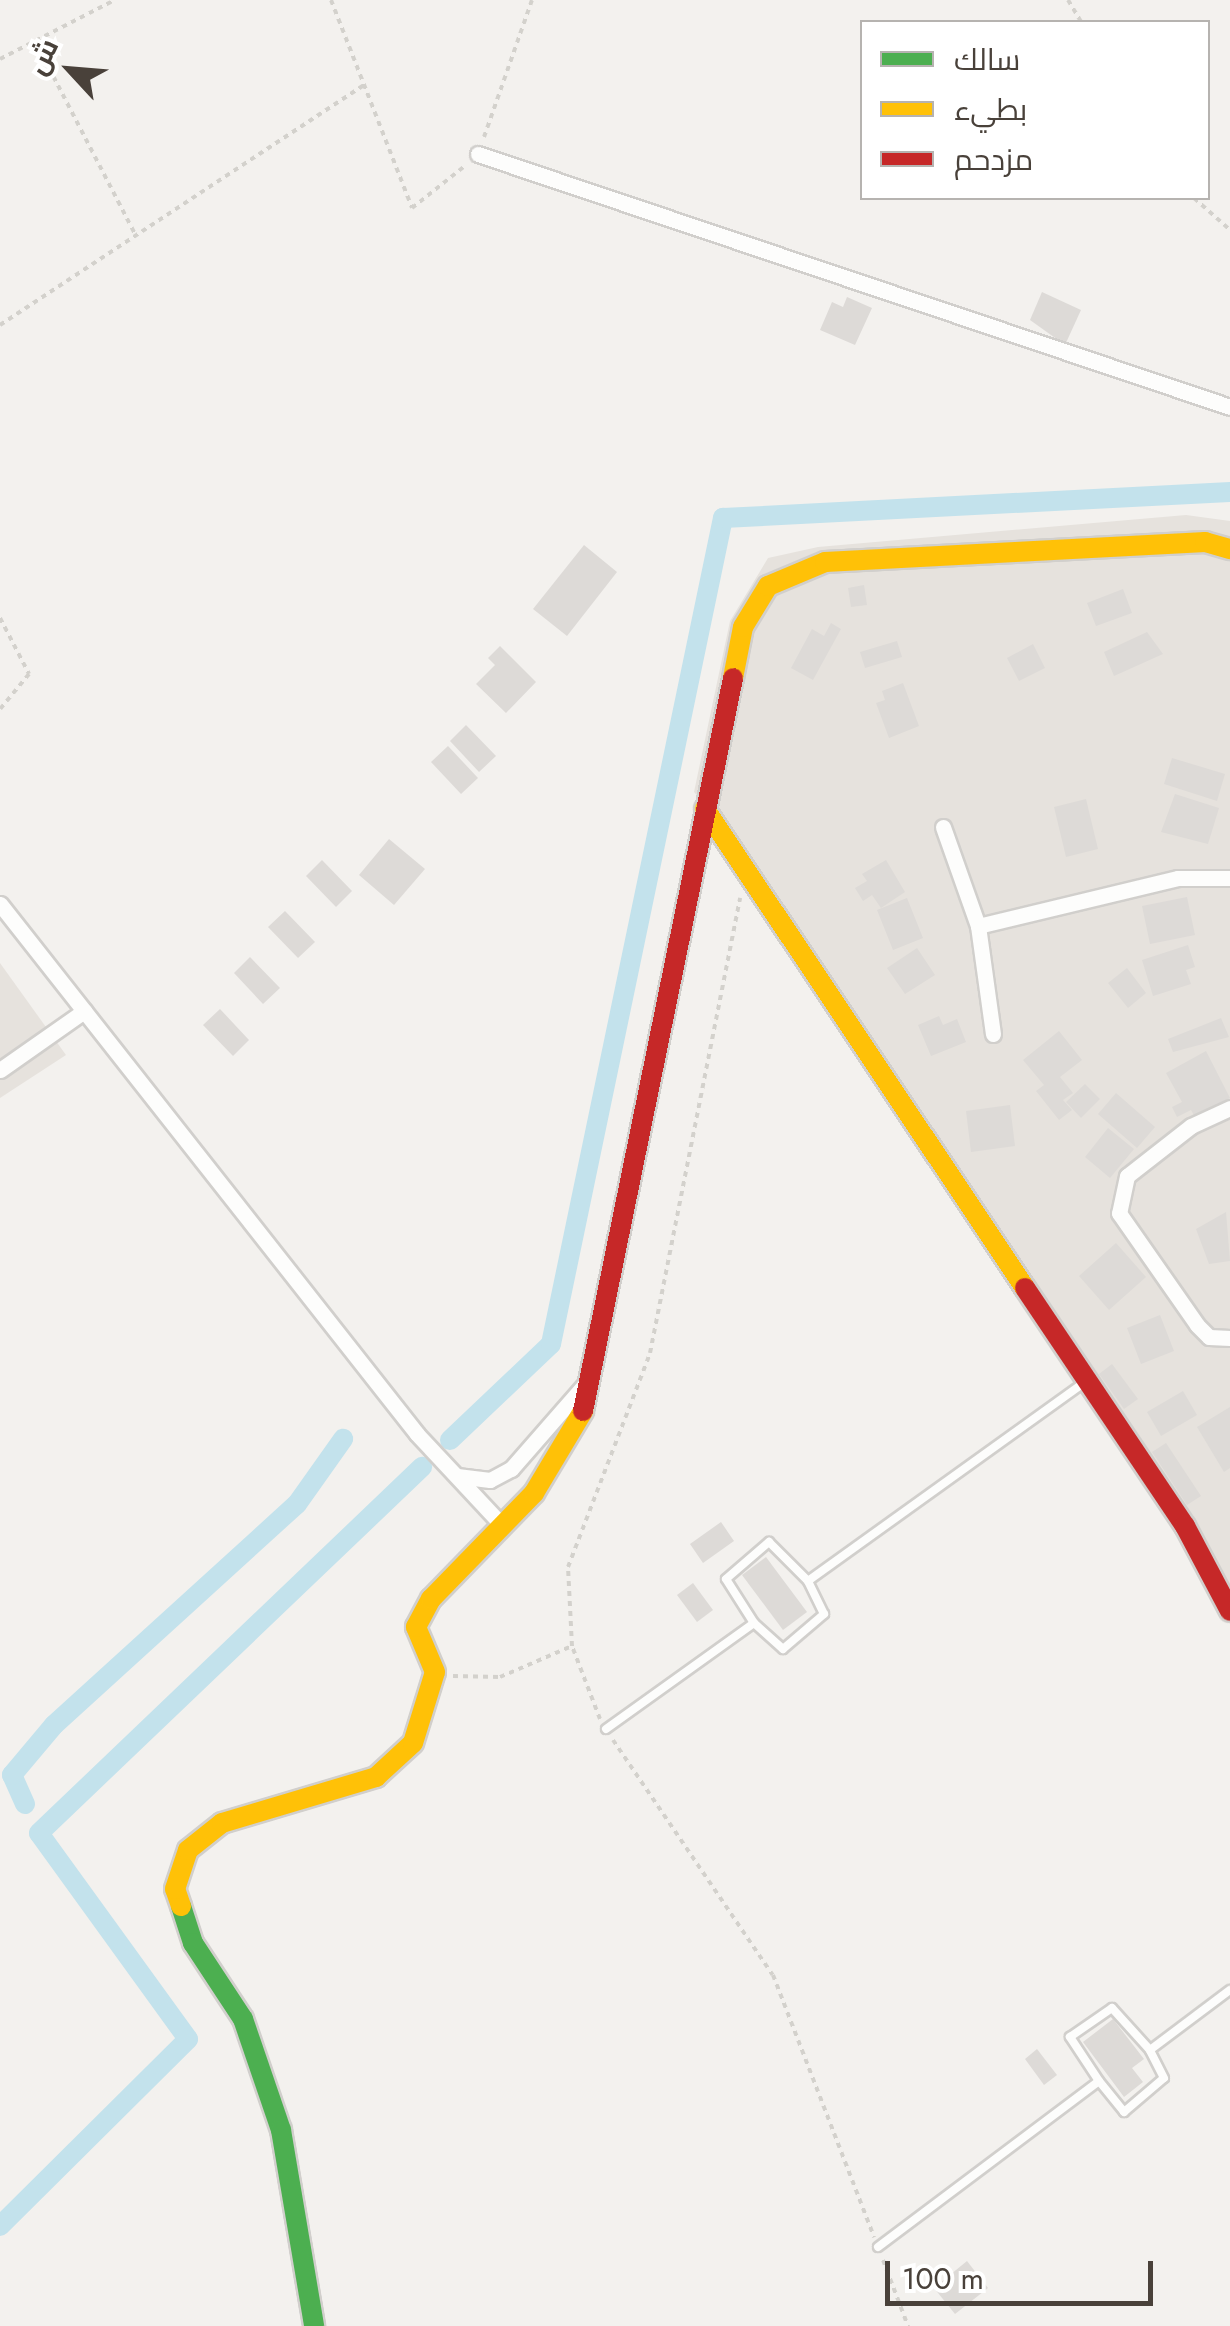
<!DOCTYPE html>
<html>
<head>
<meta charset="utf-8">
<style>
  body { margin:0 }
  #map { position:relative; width:1230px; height:2326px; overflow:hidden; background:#f3f1ee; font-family:Jost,Cairo,sans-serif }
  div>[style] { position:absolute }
  .residential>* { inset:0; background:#e6e2dd }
  .canal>* { height:20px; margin:-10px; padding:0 10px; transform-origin:10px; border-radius:10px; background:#c3e2ec }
  .building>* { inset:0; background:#dddad7 }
  .path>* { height:4px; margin-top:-2px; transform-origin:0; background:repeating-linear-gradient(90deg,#d3d1cc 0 5px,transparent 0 10px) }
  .roads { filter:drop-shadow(2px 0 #d1cfcc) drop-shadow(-2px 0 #d1cfcc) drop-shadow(0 2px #d1cfcc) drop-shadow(0 -2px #d1cfcc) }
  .lane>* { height:8px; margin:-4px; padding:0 4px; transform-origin:4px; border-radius:4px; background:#fdfdfc }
  .street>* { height:15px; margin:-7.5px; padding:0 7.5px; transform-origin:7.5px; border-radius:7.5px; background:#fdfdfc }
  .fast>* { height:20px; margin:-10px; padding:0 10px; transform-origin:10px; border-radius:10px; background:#4caf50 }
  .slow>* { height:20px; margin:-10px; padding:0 10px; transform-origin:10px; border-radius:10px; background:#ffc107 }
  .jam>* { height:20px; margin:-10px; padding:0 10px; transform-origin:10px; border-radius:10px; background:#c62828 }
  span { translate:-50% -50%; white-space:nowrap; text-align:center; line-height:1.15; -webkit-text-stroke:10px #fff; paint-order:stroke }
  .legend { position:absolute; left:860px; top:20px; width:350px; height:180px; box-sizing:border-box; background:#fff; border:2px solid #b6b3b0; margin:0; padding:12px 18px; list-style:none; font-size:30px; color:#49413a }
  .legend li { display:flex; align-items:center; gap:20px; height:50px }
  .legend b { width:50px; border:2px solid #b6b3b0 }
  .north { position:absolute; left:20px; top:20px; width:100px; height:100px; -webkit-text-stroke:8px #fff; paint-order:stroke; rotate:296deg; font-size:28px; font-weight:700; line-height:40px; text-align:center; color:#49413a }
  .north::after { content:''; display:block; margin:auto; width:35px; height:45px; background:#49413a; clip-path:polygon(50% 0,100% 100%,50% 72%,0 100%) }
  .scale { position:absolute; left:885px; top:2261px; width:268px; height:45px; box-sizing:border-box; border:5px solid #49413a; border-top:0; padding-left:12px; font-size:30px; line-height:35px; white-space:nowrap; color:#49413a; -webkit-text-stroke:8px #fff; paint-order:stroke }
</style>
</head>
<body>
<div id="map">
  <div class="residential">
    <i style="clip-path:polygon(1186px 515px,1230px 521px,1230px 1603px,734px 838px,694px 792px,730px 621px,768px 558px,818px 547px)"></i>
    <i style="clip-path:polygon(0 963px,66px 1055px,0 1098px)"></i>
  </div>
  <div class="canal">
    <i style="left:450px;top:1440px;width:139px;rotate:-43.5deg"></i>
    <i style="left:551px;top:1344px;width:844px;rotate:-78.24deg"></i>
    <i style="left:723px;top:518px;width:508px;rotate:-2.94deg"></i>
    <i style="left:25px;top:1804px;width:32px;rotate:-114deg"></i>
    <i style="left:12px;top:1775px;width:65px;rotate:-50deg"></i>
    <i style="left:54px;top:1725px;width:328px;rotate:-42.3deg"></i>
    <i style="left:297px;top:1504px;width:80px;rotate:-54.7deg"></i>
    <i style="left:0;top:2226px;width:265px;rotate:-44.8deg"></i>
    <i style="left:188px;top:2039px;width:254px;rotate:-125.9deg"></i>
    <i style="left:39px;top:1833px;width:530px;rotate:-43.7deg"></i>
  </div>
  <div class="building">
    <i style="clip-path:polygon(1042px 292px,1081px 310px,1065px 345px,1030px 320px)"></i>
    <i style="clip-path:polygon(847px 297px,872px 308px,855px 345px,820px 330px,832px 302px,843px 307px)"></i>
    <i style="clip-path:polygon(584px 545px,617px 572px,567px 636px,533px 609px)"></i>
    <i style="clip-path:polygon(864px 585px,867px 605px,851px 607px,848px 588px)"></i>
    <i style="clip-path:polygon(1123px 589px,1132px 613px,1096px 626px,1087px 603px)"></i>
    <i style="clip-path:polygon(831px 623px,841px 629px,813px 680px,791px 668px,812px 629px,824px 636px)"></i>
    <i style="clip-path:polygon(1147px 632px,1163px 654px,1114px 676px,1104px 652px)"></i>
    <i style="clip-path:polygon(897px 641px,902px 657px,865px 668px,860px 652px)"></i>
    <i style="clip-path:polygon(1033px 644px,1045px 668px,1019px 681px,1007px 658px)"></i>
    <i style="clip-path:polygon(500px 646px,536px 682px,506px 713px,476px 684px,495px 665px,488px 658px)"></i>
    <i style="clip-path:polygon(903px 683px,919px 726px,889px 738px,876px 703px,885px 700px,882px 691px)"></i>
    <i style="clip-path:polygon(466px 725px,496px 756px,479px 772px,450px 741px)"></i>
    <i style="clip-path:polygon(448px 746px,478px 778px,461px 794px,431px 762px)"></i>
    <i style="clip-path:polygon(1172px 758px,1225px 774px,1217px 801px,1164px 784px)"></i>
    <i style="clip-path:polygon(1175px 794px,1219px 808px,1208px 844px,1161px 832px)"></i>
    <i style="clip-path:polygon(1086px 799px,1098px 849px,1066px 857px,1054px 807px)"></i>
    <i style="clip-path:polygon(389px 839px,425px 869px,394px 905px,359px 875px)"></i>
    <i style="clip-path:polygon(322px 860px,352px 891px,336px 907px,306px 876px)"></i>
    <i style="clip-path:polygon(886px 860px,905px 892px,881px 908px,872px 895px,863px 901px,855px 888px,867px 881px,862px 874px)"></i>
    <i style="clip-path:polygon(1187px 897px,1195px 935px,1150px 944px,1142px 906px)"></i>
    <i style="clip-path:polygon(907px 898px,923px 938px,893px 950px,877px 910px)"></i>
    <i style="clip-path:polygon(285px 911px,315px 942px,298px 958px,268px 927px)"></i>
    <i style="clip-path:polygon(1188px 945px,1195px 967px,1186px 970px,1191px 984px,1153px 996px,1142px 960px)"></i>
    <i style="clip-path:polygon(917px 948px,935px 975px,905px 994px,887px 968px)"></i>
    <i style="clip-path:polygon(250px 957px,280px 988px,263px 1004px,234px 973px)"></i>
    <i style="clip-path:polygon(1127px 968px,1146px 993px,1128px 1008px,1108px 983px)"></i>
    <i style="clip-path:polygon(220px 1009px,249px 1040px,233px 1056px,203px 1025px)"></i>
    <i style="clip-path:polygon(939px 1016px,943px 1025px,957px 1019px,966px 1042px,931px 1056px,918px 1025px)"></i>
    <i style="clip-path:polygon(1221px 1018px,1229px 1037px,1173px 1052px,1168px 1039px)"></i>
    <i style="clip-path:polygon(1059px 1031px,1082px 1060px,1060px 1077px,1073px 1093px,1063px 1100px,1072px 1110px,1059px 1120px,1036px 1091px,1044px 1085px,1023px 1060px)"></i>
    <i style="clip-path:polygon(1206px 1051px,1230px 1098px,1195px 1117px,1191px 1110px,1177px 1117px,1172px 1107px,1182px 1102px,1166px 1073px)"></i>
    <i style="clip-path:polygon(1085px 1084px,1100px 1099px,1081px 1118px,1066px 1102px)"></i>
    <i style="clip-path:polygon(1116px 1093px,1155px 1127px,1137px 1148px,1098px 1114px)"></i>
    <i style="clip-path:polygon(1010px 1105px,1015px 1146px,971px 1152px,966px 1111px)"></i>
    <i style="clip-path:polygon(1108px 1128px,1134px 1149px,1110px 1178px,1085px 1157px)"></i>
    <i style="clip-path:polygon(1226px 1212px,1230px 1261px,1209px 1264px,1196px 1229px)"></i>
    <i style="clip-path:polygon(1116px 1243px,1146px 1277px,1109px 1310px,1079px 1276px)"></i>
    <i style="clip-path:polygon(1160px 1315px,1174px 1351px,1141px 1364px,1127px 1328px)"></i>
    <i style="clip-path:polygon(1112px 1364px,1138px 1399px,1124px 1409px,1099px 1374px)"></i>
    <i style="clip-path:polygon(1183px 1391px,1197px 1415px,1161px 1436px,1147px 1412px)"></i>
    <i style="clip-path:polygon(1230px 1407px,1230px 1468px,1224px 1472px,1197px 1427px)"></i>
    <i style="clip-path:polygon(1166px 1443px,1201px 1496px,1187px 1505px,1152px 1452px)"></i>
    <i style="clip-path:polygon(721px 1522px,734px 1541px,703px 1563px,690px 1544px)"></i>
    <i style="clip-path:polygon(766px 1557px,807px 1612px,783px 1630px,742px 1575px)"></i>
    <i style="clip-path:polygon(693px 1583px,713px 1610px,697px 1622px,677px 1595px)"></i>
    <i style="clip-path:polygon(1113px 2019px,1144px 2059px,1132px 2068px,1143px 2082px,1124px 2097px,1083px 2042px)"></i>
    <i style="clip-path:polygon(1037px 2049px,1057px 2075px,1044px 2085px,1025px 2059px)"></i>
    <i style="clip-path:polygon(967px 2261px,988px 2288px,955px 2314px,934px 2288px)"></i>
  </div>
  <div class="path">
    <i style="left:331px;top:0;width:223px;rotate:68.7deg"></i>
    <i style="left:412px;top:208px;width:69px;rotate:-38.5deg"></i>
    <i style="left:1068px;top:0;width:26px;rotate:59deg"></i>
    <i style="left:35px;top:41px;width:220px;rotate:62.6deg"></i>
    <i style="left:0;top:59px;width:129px;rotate:-27.2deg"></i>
    <i style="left:484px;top:137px;width:145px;rotate:-70.7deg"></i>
    <i style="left:1194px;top:198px;width:48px;rotate:41.6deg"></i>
    <i style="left:0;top:325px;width:436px;rotate:-33.4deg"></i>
    <i style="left:0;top:618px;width:63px;rotate:62.6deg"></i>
    <i style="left:29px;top:674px;width:45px;rotate:129.6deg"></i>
    <i style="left:453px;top:1676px;width:47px;rotate:1.2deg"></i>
    <i style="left:500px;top:1677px;width:78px;rotate:-23.3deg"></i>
    <i style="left:600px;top:1719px;width:78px;rotate:-111deg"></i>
    <i style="left:572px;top:1646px;width:79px;rotate:-92.9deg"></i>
    <i style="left:568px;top:1567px;width:229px;rotate:-69deg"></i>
    <i style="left:650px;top:1353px;width:464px;rotate:-78.8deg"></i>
    <i style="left:613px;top:1740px;width:284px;rotate:55.8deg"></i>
    <i style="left:773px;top:1975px;width:281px;rotate:68.9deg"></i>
    <i style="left:883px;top:2260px;width:71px;rotate:69.3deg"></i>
  </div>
  <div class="roads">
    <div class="lane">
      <i style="left:754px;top:1623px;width:39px;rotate:42deg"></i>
      <i style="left:783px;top:1649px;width:54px;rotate:-40.5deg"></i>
      <i style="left:824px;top:1614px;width:37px;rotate:-116deg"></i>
      <i style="left:606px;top:1729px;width:182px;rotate:-35.6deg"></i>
      <i style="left:754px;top:1623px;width:52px;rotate:-122.5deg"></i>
      <i style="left:726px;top:1579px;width:57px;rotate:-40.7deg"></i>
      <i style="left:769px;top:1542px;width:55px;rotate:45deg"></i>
      <i style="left:808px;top:1581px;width:341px;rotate:-35.7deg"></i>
      <i style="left:1099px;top:2081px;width:40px;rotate:51deg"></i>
      <i style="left:1124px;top:2112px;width:52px;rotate:-40.4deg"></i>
      <i style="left:1164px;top:2078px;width:31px;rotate:-117deg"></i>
      <i style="left:878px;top:2247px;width:276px;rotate:-36.9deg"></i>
      <i style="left:1099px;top:2081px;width:53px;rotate:-123.4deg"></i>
      <i style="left:1070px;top:2037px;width:51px;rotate:-34.6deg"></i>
      <i style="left:1112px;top:2008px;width:57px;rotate:47.9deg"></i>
      <i style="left:1150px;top:2050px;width:100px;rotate:-36.9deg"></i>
    </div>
    <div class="street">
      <i style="left:478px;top:154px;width:793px;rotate:18.59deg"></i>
      <i style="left:943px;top:827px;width:105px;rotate:70.5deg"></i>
      <i style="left:0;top:904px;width:674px;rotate:51.8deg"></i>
      <i style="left:417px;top:1434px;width:122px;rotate:47deg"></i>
      <i style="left:993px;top:1034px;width:109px;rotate:-97.9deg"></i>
      <i style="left:978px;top:926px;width:206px;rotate:-13.5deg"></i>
      <i style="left:1178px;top:878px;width:52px"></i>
      <i style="left:0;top:1070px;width:103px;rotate:-35.1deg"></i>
      <i style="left:1230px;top:1108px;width:43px;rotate:155.2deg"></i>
      <i style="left:1191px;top:1126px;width:81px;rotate:142deg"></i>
      <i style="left:1127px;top:1176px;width:38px;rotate:102deg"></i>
      <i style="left:1119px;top:1213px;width:136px;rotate:55.1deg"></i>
      <i style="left:1197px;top:1325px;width:17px;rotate:45deg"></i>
      <i style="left:1209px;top:1337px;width:21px;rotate:3deg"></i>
      <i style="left:457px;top:1476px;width:33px;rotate:7deg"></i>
      <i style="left:490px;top:1480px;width:24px;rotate:-28deg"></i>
      <i style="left:511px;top:1469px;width:123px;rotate:-48.9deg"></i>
    </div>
    <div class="fast">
      <i style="left:181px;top:1906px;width:39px;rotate:72deg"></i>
      <i style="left:193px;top:1943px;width:91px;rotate:56.7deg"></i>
      <i style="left:243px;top:2019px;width:117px;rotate:71.1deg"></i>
      <i style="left:281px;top:2130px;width:199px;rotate:80.4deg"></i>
    </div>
    <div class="slow">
      <i style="left:733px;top:678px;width:52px;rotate:-78.9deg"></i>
      <i style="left:743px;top:627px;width:48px;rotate:-58.6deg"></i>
      <i style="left:768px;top:586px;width:62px;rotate:-22.8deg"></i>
      <i style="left:825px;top:562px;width:381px;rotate:-3deg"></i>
      <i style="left:1205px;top:542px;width:26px;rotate:16deg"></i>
      <i style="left:705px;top:809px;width:576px;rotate:56.25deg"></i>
      <i style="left:181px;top:1906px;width:18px;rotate:-109deg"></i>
      <i style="left:175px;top:1889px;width:41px;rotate:-71.6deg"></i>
      <i style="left:188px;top:1850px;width:43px;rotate:-38.5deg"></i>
      <i style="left:222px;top:1823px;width:161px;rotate:-16.6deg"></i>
      <i style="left:376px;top:1777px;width:50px;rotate:-42.6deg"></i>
      <i style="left:413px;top:1743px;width:74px;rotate:-72.8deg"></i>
      <i style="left:435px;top:1672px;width:49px;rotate:-112.9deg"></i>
      <i style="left:416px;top:1627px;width:32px;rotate:-62deg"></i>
      <i style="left:431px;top:1599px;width:148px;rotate:-45.8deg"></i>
      <i style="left:534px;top:1493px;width:96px;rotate:-59.1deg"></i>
    </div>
    <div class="jam">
      <i style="left:1025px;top:1288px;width:287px;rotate:56.1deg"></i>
      <i style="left:1185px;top:1526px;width:96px;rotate:62.1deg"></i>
      <i style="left:583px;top:1411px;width:748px;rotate:-78.43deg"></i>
    </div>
  </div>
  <ul class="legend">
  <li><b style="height:12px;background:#4caf50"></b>سالك</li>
  <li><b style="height:12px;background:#ffc107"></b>بطيء</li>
  <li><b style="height:12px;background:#c62828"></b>مزدحم</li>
  </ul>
  <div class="north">ش</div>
  <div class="scale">100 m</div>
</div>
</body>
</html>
